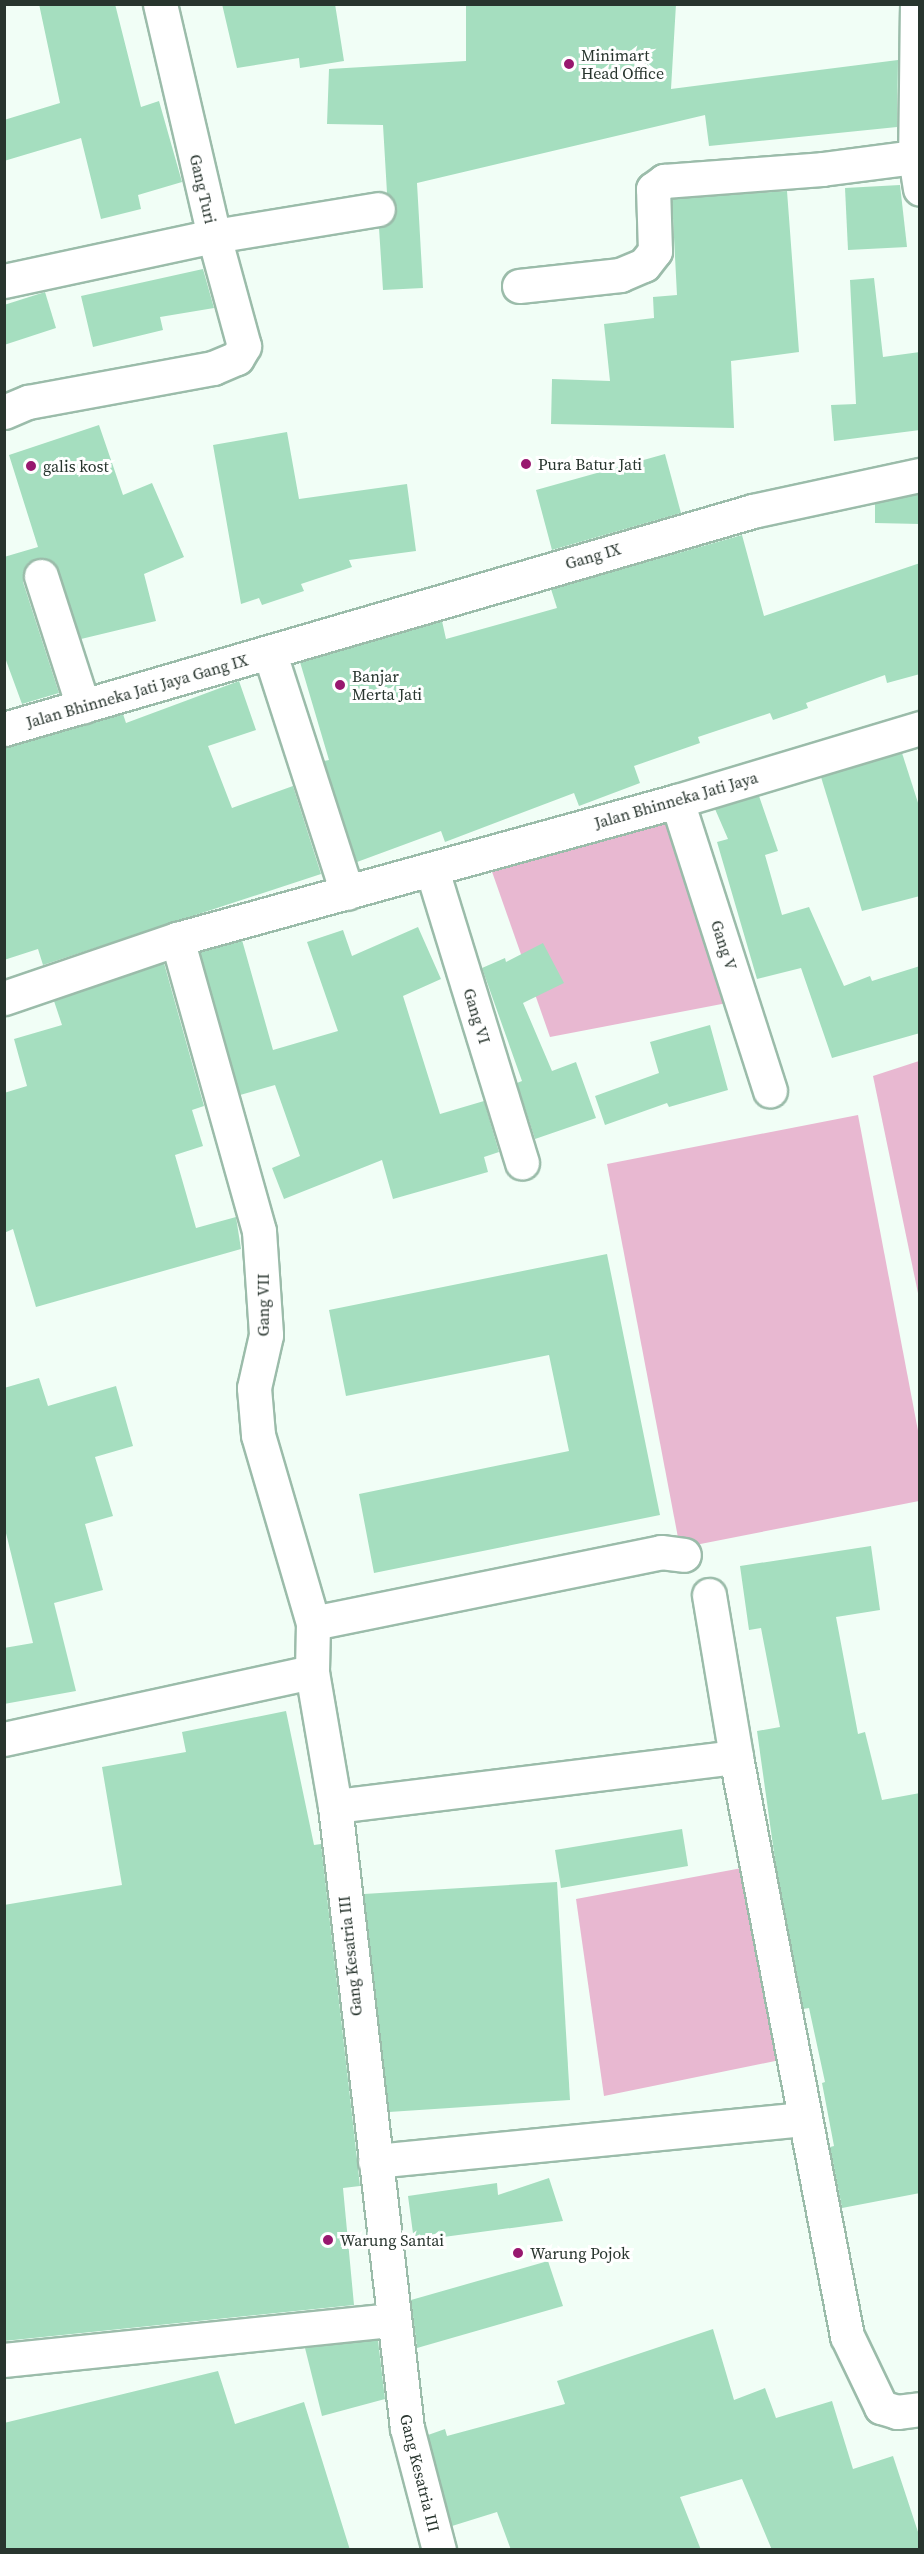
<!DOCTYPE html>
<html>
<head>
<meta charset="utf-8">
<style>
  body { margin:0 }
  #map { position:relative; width:924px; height:2554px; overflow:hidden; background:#f1fef6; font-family:"Source Serif 4",serif }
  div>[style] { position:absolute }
  .green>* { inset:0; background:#e8b8d1 }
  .building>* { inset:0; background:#a5debf }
  .roads { filter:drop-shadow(2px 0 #9bbcaa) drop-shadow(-2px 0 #9bbcaa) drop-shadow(0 2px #9bbcaa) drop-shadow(0 -2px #9bbcaa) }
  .minor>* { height:33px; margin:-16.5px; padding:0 16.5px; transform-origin:16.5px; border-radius:16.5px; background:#fff }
  .dots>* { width:16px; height:16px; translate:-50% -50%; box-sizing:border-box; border:3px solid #fff; border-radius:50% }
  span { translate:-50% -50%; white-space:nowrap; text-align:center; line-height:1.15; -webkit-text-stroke:6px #fff; paint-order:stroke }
  .poi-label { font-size:16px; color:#28352e }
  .left { translate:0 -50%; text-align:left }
  .street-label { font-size:16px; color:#28352e }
  .frame { position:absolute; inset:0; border:6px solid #28352e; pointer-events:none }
</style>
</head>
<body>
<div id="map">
  <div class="green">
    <i style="clip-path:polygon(671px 813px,727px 1003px,550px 1037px,490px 866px)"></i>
    <i style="clip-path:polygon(919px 1061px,920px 1061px,919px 1298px,873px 1076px)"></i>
    <i style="clip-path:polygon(858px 1115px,919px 1436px,919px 1501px,680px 1548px,607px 1164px)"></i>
    <i style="clip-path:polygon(742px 1868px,780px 2060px,604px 2096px,576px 1899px)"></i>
  </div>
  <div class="building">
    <i style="clip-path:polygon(39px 4px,115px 4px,141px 107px,159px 101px,182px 182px,138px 195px,141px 209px,101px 219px,81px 138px,4px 161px,4px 120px,60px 103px)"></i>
    <i style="clip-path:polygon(222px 4px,335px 4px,344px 61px,300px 68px,299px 58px,237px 68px)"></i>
    <i style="clip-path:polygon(466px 4px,676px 4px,671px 89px,898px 60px,897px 127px,709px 146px,705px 115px,417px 183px,423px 288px,383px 290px,379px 228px,390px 223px,397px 207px,387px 193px,383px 125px,327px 124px,329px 69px,466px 61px)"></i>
    <i style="clip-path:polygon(900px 185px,907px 247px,848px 250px,845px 188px)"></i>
    <i style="clip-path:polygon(787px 191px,799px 352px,731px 361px,734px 428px,551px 424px,552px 379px,610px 381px,604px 324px,654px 318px,653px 297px,677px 295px,672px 199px)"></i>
    <i style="clip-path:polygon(203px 269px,214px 308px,160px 317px,163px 330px,93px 347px,81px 296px)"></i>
    <i style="clip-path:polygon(874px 278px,883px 357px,920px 352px,920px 430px,834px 441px,831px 405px,856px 404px,850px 280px)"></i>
    <i style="clip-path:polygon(45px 292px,56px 328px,4px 345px,4px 305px)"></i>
    <i style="clip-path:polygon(99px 425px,123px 495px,152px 483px,184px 557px,144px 574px,156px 621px,81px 639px,54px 563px,44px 558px,28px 563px,23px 582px,59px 693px,22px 704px,4px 655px,4px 557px,38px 547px,9px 455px)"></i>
    <i style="clip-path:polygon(287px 432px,299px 499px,407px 484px,416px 551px,349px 560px,352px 567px,301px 584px,304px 591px,262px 605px,259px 598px,241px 604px,213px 445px)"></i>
    <i style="clip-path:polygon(665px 454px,681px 513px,552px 550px,536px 490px)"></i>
    <i style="clip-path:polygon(920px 494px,920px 524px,875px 523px,875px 504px)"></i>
    <i style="clip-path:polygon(742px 535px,764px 616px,920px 563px,920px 674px,887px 683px,885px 675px,806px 703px,808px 708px,773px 720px,770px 713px,698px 737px,700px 743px,634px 766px,640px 783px,579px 806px,574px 793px,445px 842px,441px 831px,357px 862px,324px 761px,329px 760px,300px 662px,442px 621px,446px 639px,557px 608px,551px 589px)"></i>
    <i style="clip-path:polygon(239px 681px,256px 730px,208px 746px,232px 808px,293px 786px,321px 874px,43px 965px,38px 949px,4px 960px,4px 747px,123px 714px,126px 723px)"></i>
    <i style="clip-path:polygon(902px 753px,920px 809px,920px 896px,862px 911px,821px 777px)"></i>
    <i style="clip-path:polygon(759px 796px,778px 851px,765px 855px,782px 915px,809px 907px,844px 986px,870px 976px,872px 981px,920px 966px,920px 1033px,832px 1058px,801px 968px,757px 979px,717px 842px,728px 839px,715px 809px)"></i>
    <i style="clip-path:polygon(418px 927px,441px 979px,403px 996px,440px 1114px,484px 1101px,499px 1152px,484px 1157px,488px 1172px,393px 1199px,382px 1160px,284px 1199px,272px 1168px,300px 1156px,275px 1085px,240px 1095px,200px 952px,242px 940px,273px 1050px,338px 1031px,307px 942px,343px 930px,352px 956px)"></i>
    <i style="clip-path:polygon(543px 943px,564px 983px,523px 1003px,552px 1071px,576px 1062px,596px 1118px,535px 1139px,517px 1083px,522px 1081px,482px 968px,505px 958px,506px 962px)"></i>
    <i style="clip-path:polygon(164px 963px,204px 1106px,192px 1110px,203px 1146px,175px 1155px,196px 1228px,236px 1217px,241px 1249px,36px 1307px,13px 1229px,4px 1233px,4px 1093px,27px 1086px,14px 1039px,62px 1025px,54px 1001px)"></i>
    <i style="clip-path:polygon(710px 1025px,728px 1090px,669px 1107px,667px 1103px,605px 1125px,595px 1096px,659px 1073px,650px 1042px)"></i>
    <i style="clip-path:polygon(607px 1254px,660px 1515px,374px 1573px,359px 1494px,569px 1451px,549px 1355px,346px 1396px,329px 1310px)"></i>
    <i style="clip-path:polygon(39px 1378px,48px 1406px,116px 1386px,133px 1446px,95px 1457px,113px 1516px,85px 1524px,103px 1590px,54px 1603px,76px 1691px,4px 1704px,4px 1648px,33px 1643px,4px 1525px,4px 1388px)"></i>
    <i style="clip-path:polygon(871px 1546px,880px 1610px,836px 1617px,858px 1734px,865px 1732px,882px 1800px,920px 1793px,920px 2193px,842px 2208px,830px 2147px,834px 2146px,822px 2083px,825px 2082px,809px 2008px,803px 2009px,775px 1860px,757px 1731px,780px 1727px,761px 1628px,749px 1630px,740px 1566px)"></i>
    <i style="clip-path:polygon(286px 1711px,314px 1845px,321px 1844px,352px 2114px,360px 2186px,343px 2188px,354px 2305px,4px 2341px,4px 1905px,122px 1885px,102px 1767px,186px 1752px,182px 1732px)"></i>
    <i style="clip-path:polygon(682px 1829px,688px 1866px,561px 1888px,555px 1850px)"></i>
    <i style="clip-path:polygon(557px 1882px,570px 2100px,389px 2112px,364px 1894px)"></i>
    <i style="clip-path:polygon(549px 2178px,563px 2221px,414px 2241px,408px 2196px,497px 2183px,498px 2195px)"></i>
    <i style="clip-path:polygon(548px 2261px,563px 2306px,417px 2348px,411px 2300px)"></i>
    <i style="clip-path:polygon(713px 2329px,734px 2400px,765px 2388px,776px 2418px,832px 2401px,853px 2469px,893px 2456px,920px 2538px,920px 2550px,772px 2550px,742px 2479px,680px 2497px,701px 2550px,511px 2550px,497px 2512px,452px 2526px,428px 2435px,445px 2429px,447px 2436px,565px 2404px,557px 2381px)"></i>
    <i style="clip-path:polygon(378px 2340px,385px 2399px,322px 2416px,305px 2348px)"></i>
    <i style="clip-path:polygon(218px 2371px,235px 2424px,304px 2402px,350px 2550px,4px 2550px,4px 2423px)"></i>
  </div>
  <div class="roads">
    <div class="minor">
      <i style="left:917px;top:4px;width:153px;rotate:90.7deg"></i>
      <i style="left:915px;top:157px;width:32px;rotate:81deg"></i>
      <i style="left:4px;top:281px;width:215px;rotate:-12.1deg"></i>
      <i style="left:214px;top:236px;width:238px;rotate:-103.1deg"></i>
      <i style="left:519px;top:286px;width:102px;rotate:-6.2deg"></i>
      <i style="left:620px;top:275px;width:26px;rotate:-23deg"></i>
      <i style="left:644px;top:265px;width:18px;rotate:-52deg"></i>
      <i style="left:655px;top:251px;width:62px;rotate:-91.8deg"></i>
      <i style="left:653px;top:189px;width:14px;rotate:-36deg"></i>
      <i style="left:664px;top:181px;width:158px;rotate:-4.3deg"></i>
      <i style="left:822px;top:169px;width:94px;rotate:-7.4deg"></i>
      <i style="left:4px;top:412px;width:26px;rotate:-23deg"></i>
      <i style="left:28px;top:402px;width:188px;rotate:-10.4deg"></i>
      <i style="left:213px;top:368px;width:26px;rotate:-23deg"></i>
      <i style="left:237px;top:358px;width:14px;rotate:-60deg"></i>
      <i style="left:244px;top:346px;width:114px;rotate:-105.3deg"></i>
      <i style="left:214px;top:236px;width:166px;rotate:-9.3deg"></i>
      <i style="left:41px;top:576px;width:137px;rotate:72.1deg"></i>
      <i style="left:270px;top:654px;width:251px;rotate:72.1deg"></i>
      <i style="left:4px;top:729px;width:780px;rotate:-16.23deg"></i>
      <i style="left:753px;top:511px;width:171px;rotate:-12.2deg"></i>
      <i style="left:677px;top:801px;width:304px;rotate:72.2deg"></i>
      <i style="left:432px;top:870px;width:306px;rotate:72.9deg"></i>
      <i style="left:177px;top:939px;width:303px;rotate:74.3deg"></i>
      <i style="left:259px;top:1231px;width:104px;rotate:86.1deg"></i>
      <i style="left:266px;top:1335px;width:54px;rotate:102.8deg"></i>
      <i style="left:254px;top:1388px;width:47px;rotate:85.1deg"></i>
      <i style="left:258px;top:1435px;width:196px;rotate:73.7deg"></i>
      <i style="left:313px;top:1623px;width:49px;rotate:91.2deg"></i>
      <i style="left:312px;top:1672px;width:136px;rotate:80.3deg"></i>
      <i style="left:335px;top:1806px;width:626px;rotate:83.4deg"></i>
      <i style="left:407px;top:2428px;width:126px;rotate:75.3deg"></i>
      <i style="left:4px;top:998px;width:183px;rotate:-18.8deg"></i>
      <i style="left:177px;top:939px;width:519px;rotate:-15.43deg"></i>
      <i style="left:677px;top:801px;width:254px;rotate:-16.7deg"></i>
      <i style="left:709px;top:1595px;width:164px;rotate:80.5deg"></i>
      <i style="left:736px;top:1757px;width:590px;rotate:79.15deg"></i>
      <i style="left:847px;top:2336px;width:79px;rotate:64.4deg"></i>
      <i style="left:881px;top:2407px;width:17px;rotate:17deg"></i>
      <i style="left:897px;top:2412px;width:23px;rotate:-7deg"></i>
      <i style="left:313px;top:1623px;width:355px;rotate:-11.5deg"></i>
      <i style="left:661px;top:1552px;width:23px;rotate:7deg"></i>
      <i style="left:4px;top:1739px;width:315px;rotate:-12.3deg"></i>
      <i style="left:335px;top:1806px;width:404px;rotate:-7deg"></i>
      <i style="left:375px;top:2161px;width:432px;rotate:-5.6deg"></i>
      <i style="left:4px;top:2360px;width:391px;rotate:-5.9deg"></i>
    </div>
  </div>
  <div class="dots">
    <i style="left:569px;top:64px;background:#98186f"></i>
    <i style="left:526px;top:464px;background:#98186f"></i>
    <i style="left:31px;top:466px;background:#98186f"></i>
    <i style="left:340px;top:685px;background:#98186f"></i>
    <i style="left:328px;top:2240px;background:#98186f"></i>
    <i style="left:518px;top:2253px;background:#98186f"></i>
  </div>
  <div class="poi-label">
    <span class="left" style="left:581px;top:64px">Minimart<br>Head Office</span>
    <span class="left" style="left:538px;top:464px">Pura Batur Jati</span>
    <span class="left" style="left:43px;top:466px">galis kost</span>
    <span class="left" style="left:352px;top:685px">Banjar<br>Merta Jati</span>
    <span class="left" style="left:340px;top:2240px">Warung Santai</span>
    <span class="left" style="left:530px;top:2253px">Warung Pojok</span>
  </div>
  <div class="street-label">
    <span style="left:203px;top:189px;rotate:77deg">Gang Turi</span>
    <span style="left:593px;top:556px;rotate:-16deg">Gang IX</span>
    <span style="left:137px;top:691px;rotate:-16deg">Jalan Bhinneka Jati Jaya Gang IX</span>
    <span style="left:676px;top:800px;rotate:-16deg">Jalan Bhinneka Jati Jaya</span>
    <span style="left:724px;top:945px;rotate:72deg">Gang V</span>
    <span style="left:477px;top:1016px;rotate:73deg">Gang VI</span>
    <span style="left:263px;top:1305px;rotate:-90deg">Gang VII</span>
    <span style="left:350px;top:1956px;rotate:-96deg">Gang Kesatria III</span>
    <span style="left:420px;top:2473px;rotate:76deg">Gang Kesatria III</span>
  </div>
  <div class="frame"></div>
</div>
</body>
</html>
